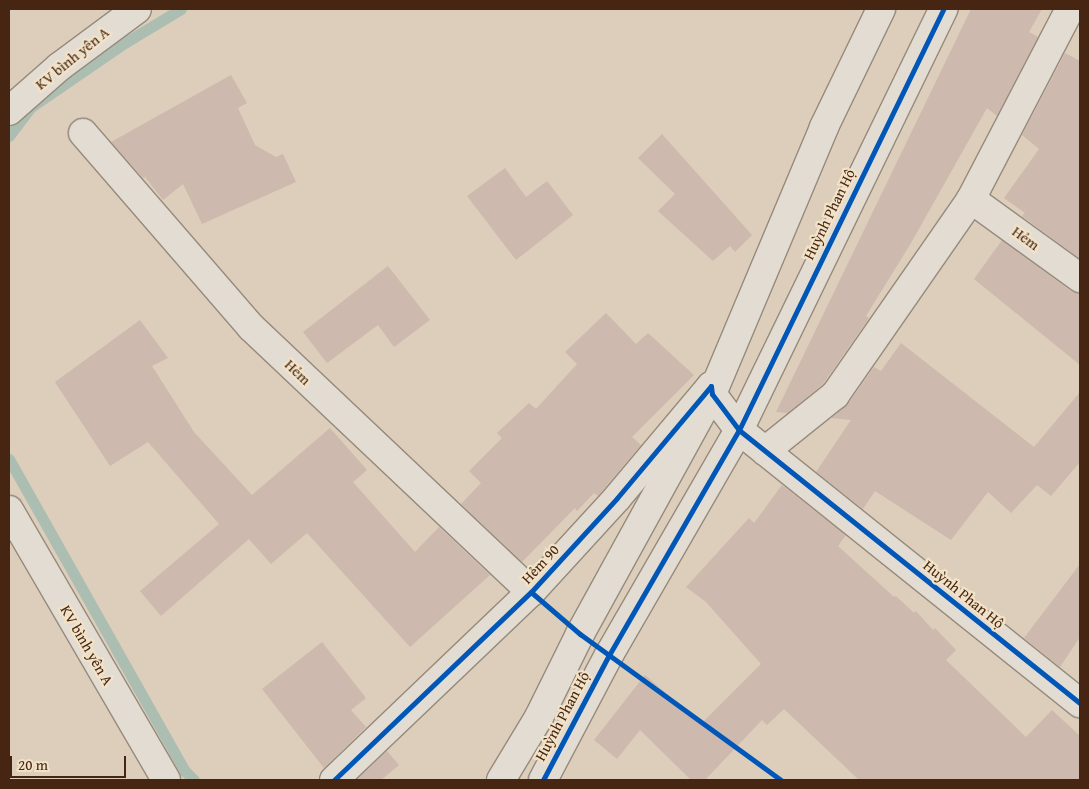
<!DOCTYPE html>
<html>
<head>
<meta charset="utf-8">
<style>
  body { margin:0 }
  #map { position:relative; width:1089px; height:789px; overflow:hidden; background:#dcceba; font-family:"Gentium Book Plus",serif }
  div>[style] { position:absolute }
  .stream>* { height:11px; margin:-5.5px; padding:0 5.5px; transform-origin:5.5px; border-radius:5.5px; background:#acbeb1 }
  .building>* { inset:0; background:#cdb9ad }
  .roads { filter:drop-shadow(1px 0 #968a7c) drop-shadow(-1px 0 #968a7c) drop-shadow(0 1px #968a7c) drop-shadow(0 -1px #968a7c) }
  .minor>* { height:28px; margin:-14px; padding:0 14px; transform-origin:14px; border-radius:14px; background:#e3dcd2 }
  .cycleway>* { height:5px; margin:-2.5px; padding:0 2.5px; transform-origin:2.5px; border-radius:2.5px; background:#0057b8 }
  span { translate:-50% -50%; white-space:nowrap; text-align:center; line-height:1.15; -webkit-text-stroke:4.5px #f2e2c8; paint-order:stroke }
  .street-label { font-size:15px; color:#462612 }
  .frame { position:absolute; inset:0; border:10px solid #462612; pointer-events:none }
  .scale { position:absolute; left:10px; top:756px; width:116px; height:22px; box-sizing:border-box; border:2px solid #462612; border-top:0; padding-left:6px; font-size:15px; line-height:18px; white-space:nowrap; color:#462612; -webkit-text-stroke:4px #f2e2c8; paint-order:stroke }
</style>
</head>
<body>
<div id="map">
  <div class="stream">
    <i style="left:9px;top:136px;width:36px;rotate:-53deg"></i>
    <i style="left:31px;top:107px;width:115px;rotate:-34.4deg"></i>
    <i style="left:126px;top:42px;width:64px;rotate:-31deg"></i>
    <i style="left:9px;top:459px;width:358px;rotate:60.6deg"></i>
    <i style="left:185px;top:771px;width:13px;rotate:45deg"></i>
  </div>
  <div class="building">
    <i style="clip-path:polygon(971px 9px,1042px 9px,1029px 32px,1038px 37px,997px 116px,987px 108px,911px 243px,866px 316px,869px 318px,865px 324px,823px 384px,788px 413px,776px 412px)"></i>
    <i style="clip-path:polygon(1065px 53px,1080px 61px,1080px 259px,1022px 216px,1025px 213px,1004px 198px,1039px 149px,1022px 135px)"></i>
    <i style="clip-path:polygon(231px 75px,247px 103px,238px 108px,255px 145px,276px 157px,283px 154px,296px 182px,202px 224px,183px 184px,163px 200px,145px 177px,143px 178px,111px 142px)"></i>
    <i style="clip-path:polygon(662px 134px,752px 235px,735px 252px,730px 246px,713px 261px,658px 211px,675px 194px,638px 158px)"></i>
    <i style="clip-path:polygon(505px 168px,526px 197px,547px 181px,573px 215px,516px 260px,467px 196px)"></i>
    <i style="clip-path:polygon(1002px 240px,1071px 291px,1080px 293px,1080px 365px,974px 279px)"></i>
    <i style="clip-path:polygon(388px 266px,430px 320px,394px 347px,378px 325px,327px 363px,303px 332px)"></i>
    <i style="clip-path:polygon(606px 313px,636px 344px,648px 333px,694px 375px,632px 437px,641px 445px,598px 496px,594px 493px,577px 511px,575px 508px,522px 562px,461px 504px,481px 483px,469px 471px,502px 438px,497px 433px,529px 403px,536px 409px,577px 364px,565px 352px)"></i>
    <i style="clip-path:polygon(140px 320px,168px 358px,152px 366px,194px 432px,252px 495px,330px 428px,367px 470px,353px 482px,415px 552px,439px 527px,490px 575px,410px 647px,307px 533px,271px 564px,249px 539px,161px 616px,140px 591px,219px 524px,148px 442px,110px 466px,55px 382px)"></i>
    <i style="clip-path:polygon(901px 343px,1034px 447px,1080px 392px,1080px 462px,1051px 496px,1037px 485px,1011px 513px,988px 492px,951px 540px,875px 491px,863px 509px,816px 472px,851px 420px,831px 418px,848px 404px,874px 367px,881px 371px)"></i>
    <i style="clip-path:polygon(782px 485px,846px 535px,838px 546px,894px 597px,896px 596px,914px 613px,916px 611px,933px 630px,935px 628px,956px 650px,946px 660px,1026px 737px,1052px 710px,1080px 736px,1080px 780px,859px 780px,784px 709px,767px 725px,762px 720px,705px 780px,691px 780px,640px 730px,617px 759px,594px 740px,645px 675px,701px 724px,761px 664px,706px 602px,686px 587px,749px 518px,754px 523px)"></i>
    <i style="clip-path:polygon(1080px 564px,1080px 637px,1060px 667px,1024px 638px)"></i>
    <i style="clip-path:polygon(322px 642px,366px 698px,351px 710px,366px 727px,324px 768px,262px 689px)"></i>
    <i style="clip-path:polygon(387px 751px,399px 765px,381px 780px,356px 780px)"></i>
  </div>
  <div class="roads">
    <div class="minor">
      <i style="left:9px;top:111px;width:67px;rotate:-41.3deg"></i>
      <i style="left:59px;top:67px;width:97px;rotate:-36.6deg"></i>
      <i style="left:83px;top:133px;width:257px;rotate:49.1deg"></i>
      <i style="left:251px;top:327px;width:386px;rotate:43.4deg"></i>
      <i style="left:971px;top:199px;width:135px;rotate:35.9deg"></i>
      <i style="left:765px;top:451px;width:90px;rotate:-38.7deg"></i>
      <i style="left:835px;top:395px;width:239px;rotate:-55.2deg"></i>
      <i style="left:971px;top:199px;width:214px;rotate:-62.5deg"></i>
      <i style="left:9px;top:510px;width:312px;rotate:59.8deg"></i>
      <i style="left:334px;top:780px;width:272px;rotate:-43.7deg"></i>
      <i style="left:531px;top:592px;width:127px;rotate:-47.5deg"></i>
      <i style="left:617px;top:498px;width:146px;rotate:-50deg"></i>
      <i style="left:711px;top:386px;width:8px;rotate:83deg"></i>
      <i style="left:712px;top:394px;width:45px;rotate:53.1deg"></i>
      <i style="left:739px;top:430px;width:437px;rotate:38.7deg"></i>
      <i style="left:501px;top:780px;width:74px;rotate:-58.9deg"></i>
      <i style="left:539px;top:717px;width:93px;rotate:-63.7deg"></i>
      <i style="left:580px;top:634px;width:274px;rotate:-61.2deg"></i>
      <i style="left:712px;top:394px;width:290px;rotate:-67.2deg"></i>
      <i style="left:824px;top:127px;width:131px;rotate:-64.2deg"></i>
      <i style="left:543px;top:780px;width:141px;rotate:-62.2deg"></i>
      <i style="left:609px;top:655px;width:260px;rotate:-60deg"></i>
      <i style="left:739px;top:430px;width:468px;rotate:-64.1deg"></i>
    </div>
  </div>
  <div class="cycleway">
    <i style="left:531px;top:592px;width:65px;rotate:40.6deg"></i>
    <i style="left:580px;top:634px;width:248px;rotate:36deg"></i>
    <i style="left:334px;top:780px;width:272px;rotate:-43.7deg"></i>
    <i style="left:531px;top:592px;width:127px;rotate:-47.5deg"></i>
    <i style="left:617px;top:498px;width:146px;rotate:-50deg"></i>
    <i style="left:711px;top:386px;width:8px;rotate:83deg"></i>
    <i style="left:712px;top:394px;width:45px;rotate:53.1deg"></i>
    <i style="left:739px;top:430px;width:437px;rotate:38.7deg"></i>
    <i style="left:543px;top:780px;width:141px;rotate:-62.2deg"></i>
    <i style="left:609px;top:655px;width:260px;rotate:-60deg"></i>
    <i style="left:739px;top:430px;width:468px;rotate:-64.1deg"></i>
  </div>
  <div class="street-label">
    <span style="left:72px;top:58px;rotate:-39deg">KV bình yên A</span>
    <span style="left:829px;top:214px;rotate:-64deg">Huỳnh Phan Hộ</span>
    <span style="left:1026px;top:238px;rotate:36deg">Hẻm</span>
    <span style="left:298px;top:372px;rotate:44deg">Hẻm</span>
    <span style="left:540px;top:564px;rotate:-47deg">Hẻm 90</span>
    <span style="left:964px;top:594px;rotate:39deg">Huỳnh Phan Hộ</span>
    <span style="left:87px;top:645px;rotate:60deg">KV bình yên A</span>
    <span style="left:562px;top:716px;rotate:-62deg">Huỳnh Phan Hộ</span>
  </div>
  <div class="frame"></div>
  <div class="scale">20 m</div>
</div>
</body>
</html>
